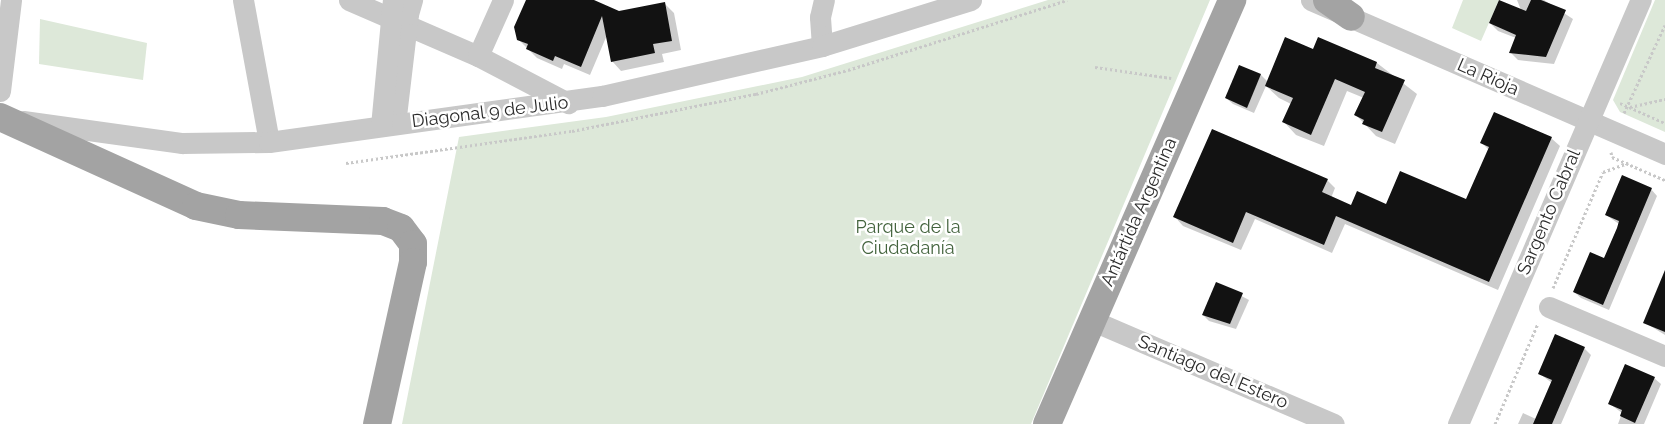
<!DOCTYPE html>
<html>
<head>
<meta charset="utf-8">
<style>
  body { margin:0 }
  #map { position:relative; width:1665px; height:424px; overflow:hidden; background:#fff; font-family:Raleway,sans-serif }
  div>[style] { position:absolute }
  .green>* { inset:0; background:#dde8d9 }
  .shadow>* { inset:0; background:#0003 }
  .building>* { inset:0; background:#121212 }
  .path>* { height:3px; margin-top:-1.5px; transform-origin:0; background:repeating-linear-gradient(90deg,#c8c8c8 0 2.5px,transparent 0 5px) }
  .minor>* { height:21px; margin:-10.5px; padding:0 10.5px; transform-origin:10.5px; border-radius:10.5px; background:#c8c8c8 }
  .primary>* { height:28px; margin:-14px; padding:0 14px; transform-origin:14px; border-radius:14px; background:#a3a3a3 }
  span { translate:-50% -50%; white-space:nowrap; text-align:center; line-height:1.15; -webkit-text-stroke:5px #fff; paint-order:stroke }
  .street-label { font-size:18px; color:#2b2b2b }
  .park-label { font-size:18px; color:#43633d }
</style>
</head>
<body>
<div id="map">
  <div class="green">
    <i style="clip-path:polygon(1048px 0,1210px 0,1031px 424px,402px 424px,459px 137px,606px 117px,802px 77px)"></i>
    <i style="clip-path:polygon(1463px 0,1499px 0,1481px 41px,1452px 28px)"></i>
    <i style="clip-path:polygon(1655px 0,1665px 0,1665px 132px,1620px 112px,1613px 100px)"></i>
    <i style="clip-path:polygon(40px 19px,147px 43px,143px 80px,39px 64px)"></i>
  </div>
  <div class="shadow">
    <i style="clip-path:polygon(527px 0,591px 0,619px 12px,664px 3px,674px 13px,681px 50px,662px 54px,664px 62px,621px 71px,612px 61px,607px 35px,590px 75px,564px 64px,562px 69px,537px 58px,518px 39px)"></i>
    <i style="clip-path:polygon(1517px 0,1544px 0,1573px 19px,1554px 64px,1518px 60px,1510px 52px,1516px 38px,1498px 31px,1490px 23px,1521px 10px)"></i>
    <i style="clip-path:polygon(1319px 39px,1377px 63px,1417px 94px,1395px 144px,1376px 136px,1356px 115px,1364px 98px,1347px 91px,1324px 146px,1296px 135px,1284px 122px,1291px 104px,1279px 98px,1266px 86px,1254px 113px,1233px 104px,1226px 98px,1240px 67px,1261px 75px,1268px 82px,1314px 51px)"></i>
    <i style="clip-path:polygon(1551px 138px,1560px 146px,1498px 290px,1345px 224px,1332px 253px,1255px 219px,1241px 250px,1183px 226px,1175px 217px,1327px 180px,1335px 188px,1331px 198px,1352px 207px,1467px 201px,1489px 150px,1482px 143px)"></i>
    <i style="clip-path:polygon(1651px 189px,1657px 196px,1609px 310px,1581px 298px,1574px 292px,1604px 260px,1619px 224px,1606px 215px)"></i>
    <i style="clip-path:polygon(1217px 283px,1249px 300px,1236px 329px,1209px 321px,1203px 315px)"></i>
    <i style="clip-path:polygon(1665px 287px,1665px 335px,1644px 322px)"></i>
    <i style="clip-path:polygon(1584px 348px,1591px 355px,1561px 424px,1518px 424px,1523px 413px,1536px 419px,1552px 383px,1540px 374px)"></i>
    <i style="clip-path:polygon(1654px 378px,1661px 384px,1644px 424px,1618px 424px,1622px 413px,1610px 404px)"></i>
  </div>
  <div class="building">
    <i style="clip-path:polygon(526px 0,594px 0,619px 11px,665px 2px,672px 41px,653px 44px,655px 53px,611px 62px,602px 16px,581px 67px,555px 56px,553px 61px,526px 49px,528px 44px,517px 40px,514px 27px)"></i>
    <i style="clip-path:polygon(1499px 0,1526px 11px,1531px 0,1541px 0,1566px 10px,1546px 57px,1509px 53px,1516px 35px,1489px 23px)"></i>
    <i style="clip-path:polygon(1285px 37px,1313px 49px,1318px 37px,1377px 62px,1375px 68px,1405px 80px,1382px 132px,1362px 124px,1364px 120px,1354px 115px,1365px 92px,1335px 79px,1311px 135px,1282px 122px,1293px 98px,1265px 86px)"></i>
    <i style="clip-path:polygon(1239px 65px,1261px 74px,1247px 108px,1225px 98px)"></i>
    <i style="clip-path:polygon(1494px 112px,1552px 137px,1489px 282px,1336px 216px,1324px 245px,1246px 212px,1233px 243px,1173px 217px,1212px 129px,1328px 179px,1322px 192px,1351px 205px,1357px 191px,1386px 204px,1400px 171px,1466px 199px,1489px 147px,1480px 143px)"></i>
    <i style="clip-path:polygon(1622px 175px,1652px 188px,1603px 305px,1573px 292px,1590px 252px,1604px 258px,1617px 228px,1619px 221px,1605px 215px)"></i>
    <i style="clip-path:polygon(1665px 270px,1665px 332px,1643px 323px)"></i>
    <i style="clip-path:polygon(1216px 282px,1243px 293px,1230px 324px,1202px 315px)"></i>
    <i style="clip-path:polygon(1555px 334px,1585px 347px,1552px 424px,1533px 424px,1552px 380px,1538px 374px)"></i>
    <i style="clip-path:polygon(1625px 364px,1655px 377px,1635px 423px,1620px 416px,1622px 410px,1608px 404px)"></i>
  </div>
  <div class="path">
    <i style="left:1095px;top:67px;width:77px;rotate:8.2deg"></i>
    <i style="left:1620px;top:103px;width:49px;rotate:24deg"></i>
    <i style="left:1630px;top:107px;width:36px;rotate:-13deg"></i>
    <i style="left:1624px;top:113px;width:97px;rotate:-65deg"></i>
    <i style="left:1611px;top:152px;width:5px;rotate:79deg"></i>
    <i style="left:1612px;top:157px;width:58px;rotate:23.5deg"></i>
    <i style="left:346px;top:163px;width:228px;rotate:-8.1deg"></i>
    <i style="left:572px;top:131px;width:188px;rotate:-11.4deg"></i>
    <i style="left:756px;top:94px;width:95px;rotate:-14.6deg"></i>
    <i style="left:848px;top:70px;width:230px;rotate:-17.7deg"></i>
    <i style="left:1553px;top:288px;width:126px;rotate:-66.7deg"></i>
    <i style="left:1603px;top:172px;width:27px;rotate:-20deg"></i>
    <i style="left:1495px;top:424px;width:110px;rotate:-66.9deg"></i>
  </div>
  <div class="minor">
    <i style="left:243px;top:0;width:144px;rotate:79.6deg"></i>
    <i style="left:349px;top:0;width:141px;rotate:23.5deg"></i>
    <i style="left:478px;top:56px;width:102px;rotate:27.6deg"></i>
    <i style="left:1311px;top:0;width:386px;rotate:23.5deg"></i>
    <i style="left:822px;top:46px;width:29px;rotate:-94deg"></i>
    <i style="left:820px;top:17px;width:17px;rotate:-77deg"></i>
    <i style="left:478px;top:56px;width:61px;rotate:-65.9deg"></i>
    <i style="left:0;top:91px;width:92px;rotate:-83.1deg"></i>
    <i style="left:396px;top:116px;width:103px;rotate:-83.3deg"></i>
    <i style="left:408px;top:14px;width:15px;rotate:-74deg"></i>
    <i style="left:23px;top:121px;width:161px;rotate:7.9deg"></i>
    <i style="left:182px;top:143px;width:87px;rotate:-0.7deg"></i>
    <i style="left:269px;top:142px;width:336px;rotate:-7.9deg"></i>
    <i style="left:602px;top:96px;width:226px;rotate:-12.8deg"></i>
    <i style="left:822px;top:46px;width:156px;rotate:-17.2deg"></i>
    <i style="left:381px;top:126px;width:127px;rotate:-84.6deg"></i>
    <i style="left:1549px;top:307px;width:126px;rotate:22.9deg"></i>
    <i style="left:1091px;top:320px;width:264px;rotate:23.2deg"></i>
    <i style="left:1458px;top:424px;width:462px;rotate:-66.7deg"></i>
  </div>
  <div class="primary">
    <i style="left:1327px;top:0;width:29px;rotate:35deg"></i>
    <i style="left:0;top:117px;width:215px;rotate:24.4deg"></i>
    <i style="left:196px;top:206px;width:44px;rotate:11.8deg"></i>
    <i style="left:239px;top:215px;width:144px;rotate:2.4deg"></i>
    <i style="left:383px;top:221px;width:19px;rotate:21deg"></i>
    <i style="left:401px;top:228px;width:20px;rotate:53deg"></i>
    <i style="left:413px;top:244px;width:18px;rotate:90deg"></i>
    <i style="left:413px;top:262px;width:166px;rotate:102.5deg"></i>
    <i style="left:1047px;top:424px;width:463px;rotate:-66.4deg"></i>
  </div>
  <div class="street-label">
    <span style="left:1488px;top:77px;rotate:24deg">La Rioja</span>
    <span style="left:490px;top:112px;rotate:-7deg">Diagonal 9 de Julio</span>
    <span style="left:1139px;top:212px;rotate:-66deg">Antártida Argentina</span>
    <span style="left:1549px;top:212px;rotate:-67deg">Sargento Cabral</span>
    <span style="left:1213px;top:372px;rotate:23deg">Santiago del Estero</span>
  </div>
  <div class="park-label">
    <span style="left:908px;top:238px">Parque de la<br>Ciudadanía</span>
  </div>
</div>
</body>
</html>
